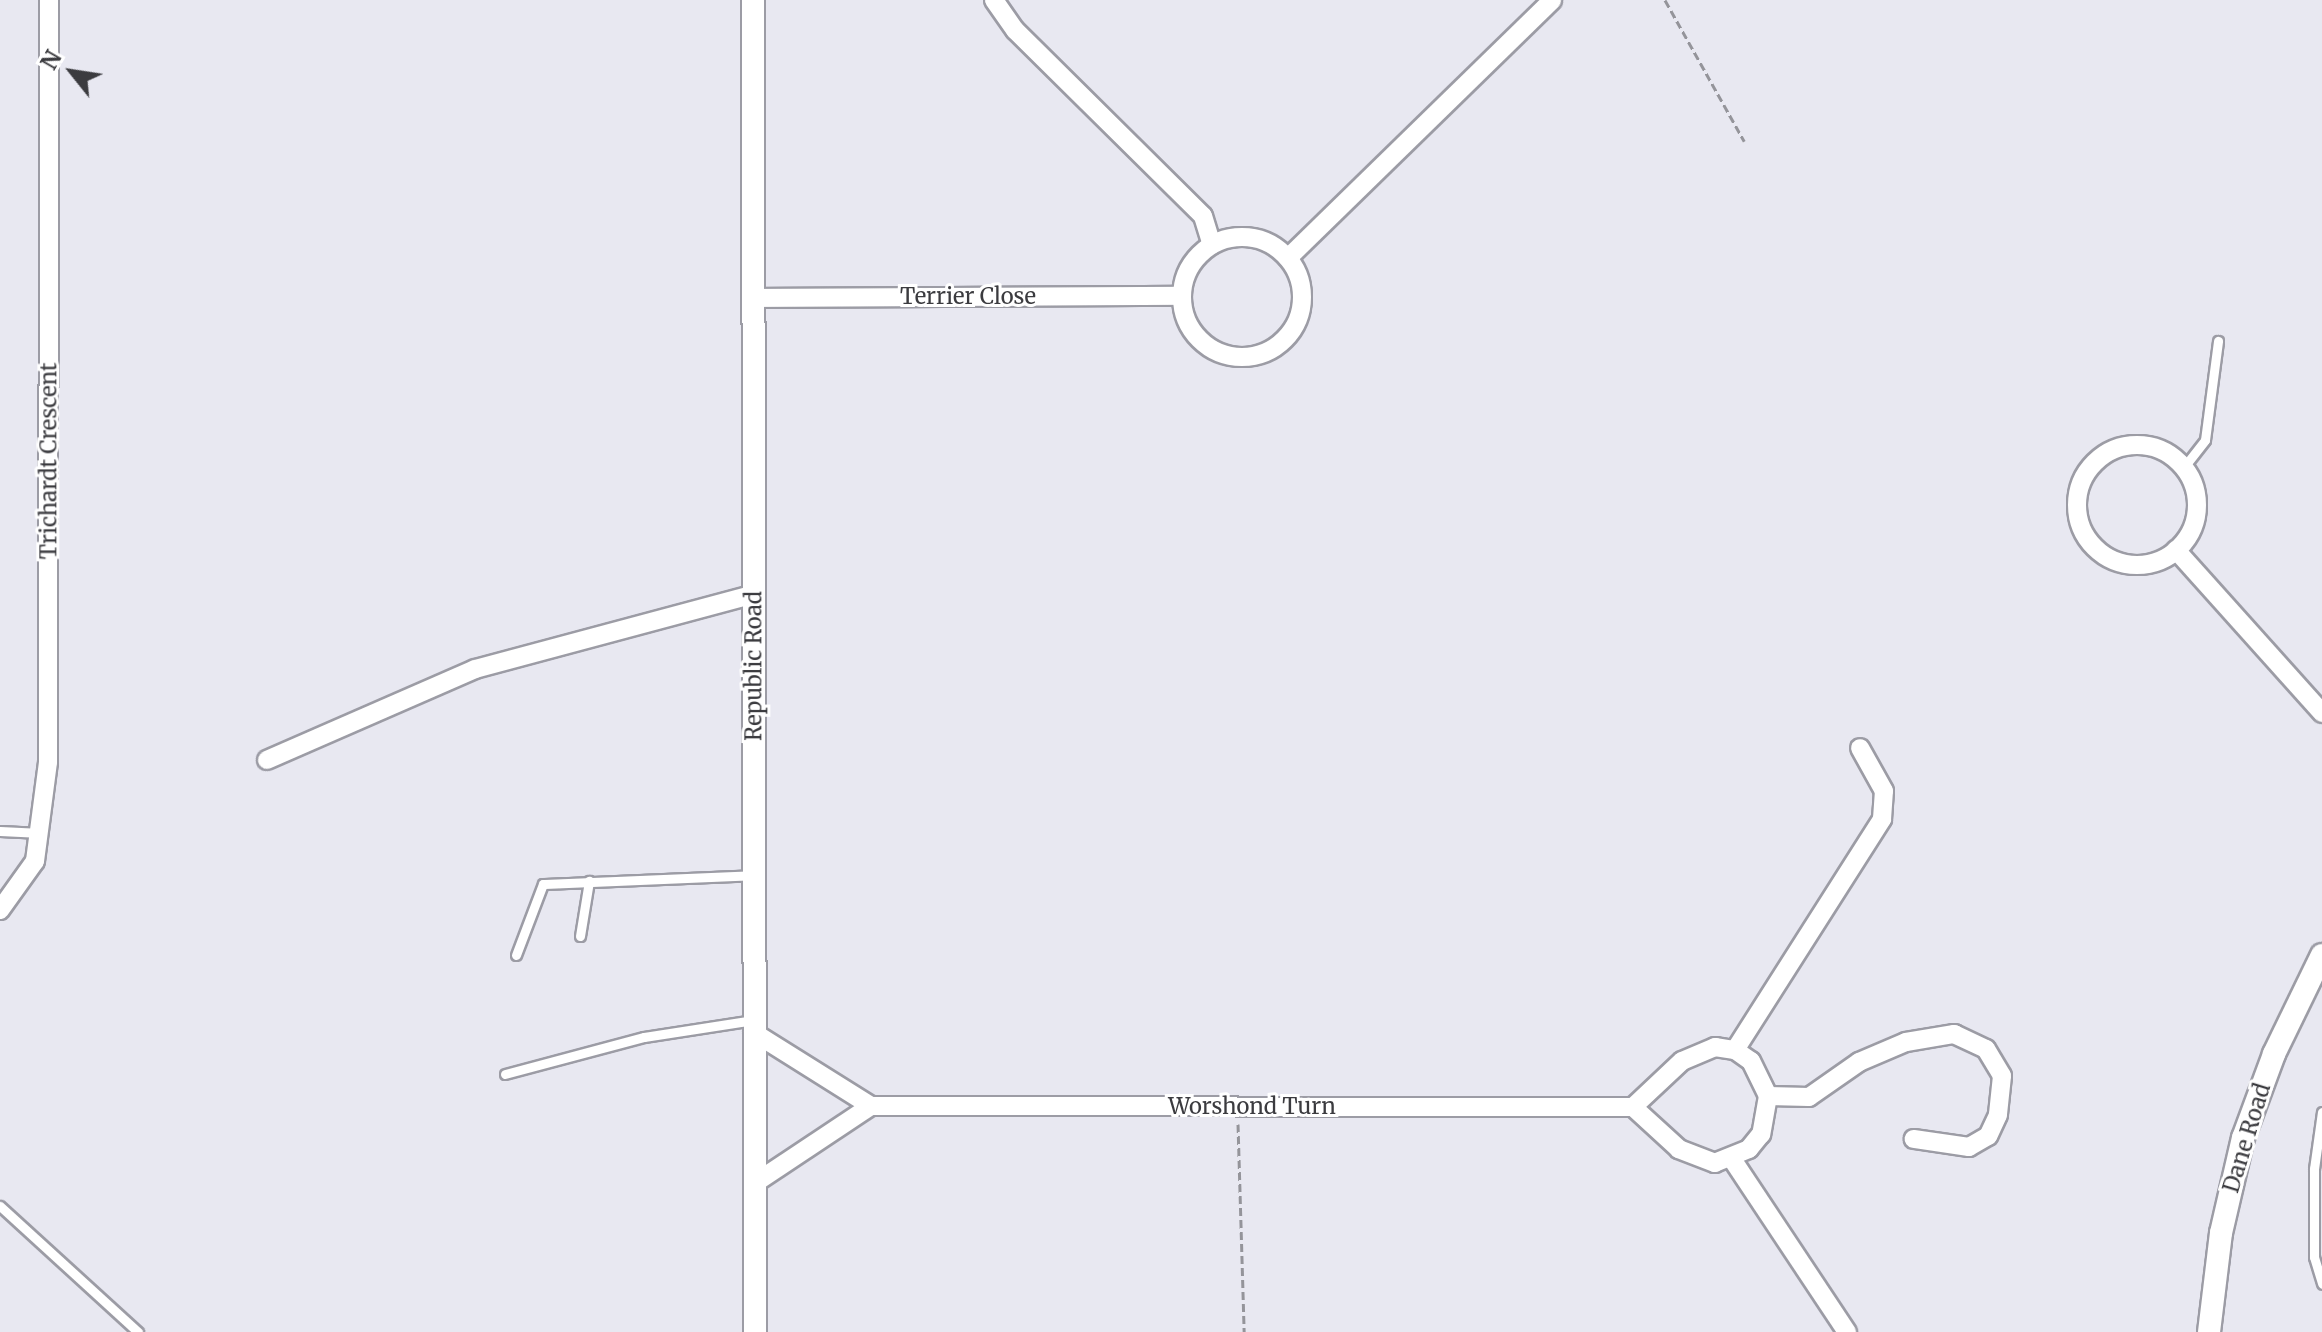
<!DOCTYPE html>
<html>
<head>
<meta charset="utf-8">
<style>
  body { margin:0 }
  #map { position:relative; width:2322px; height:1332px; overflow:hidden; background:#e8e8f1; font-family:Merriweather,serif }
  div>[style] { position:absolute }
  .path>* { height:3px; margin-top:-1.5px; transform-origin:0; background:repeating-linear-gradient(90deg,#94949a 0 8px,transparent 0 12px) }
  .roads { filter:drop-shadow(2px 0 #9c9ca5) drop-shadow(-2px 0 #9c9ca5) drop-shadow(0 2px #9c9ca5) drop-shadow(0 -2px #9c9ca5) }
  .service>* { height:9px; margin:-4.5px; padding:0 4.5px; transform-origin:4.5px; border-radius:4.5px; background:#fff }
  .minor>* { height:18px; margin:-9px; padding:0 9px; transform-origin:9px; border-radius:9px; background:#fff }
  .minor>.ring { margin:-9px; padding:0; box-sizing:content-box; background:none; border:18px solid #fff; border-radius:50% }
  .tertiary>* { height:22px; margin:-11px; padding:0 11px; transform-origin:11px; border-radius:11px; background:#fff }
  span { translate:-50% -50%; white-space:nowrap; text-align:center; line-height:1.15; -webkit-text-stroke:6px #fff; paint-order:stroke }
  .street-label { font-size:22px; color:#3b3b3f }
  .north { position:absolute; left:32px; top:32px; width:80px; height:80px; -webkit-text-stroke:6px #fff; paint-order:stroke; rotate:300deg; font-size:22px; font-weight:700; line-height:32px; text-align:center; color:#3b3b3f }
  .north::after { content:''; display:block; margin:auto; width:28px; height:36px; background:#3b3b3f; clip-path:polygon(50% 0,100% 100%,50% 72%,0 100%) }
</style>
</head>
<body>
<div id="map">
  <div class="path">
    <i style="left:1665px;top:0;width:162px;rotate:60.7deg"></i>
    <i style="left:1238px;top:1124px;width:208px;rotate:88.3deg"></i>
  </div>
  <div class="roads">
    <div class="service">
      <i style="left:2184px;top:467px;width:34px;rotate:-52deg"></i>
      <i style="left:2205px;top:440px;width:100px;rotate:-82.5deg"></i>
      <i style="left:0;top:831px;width:41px;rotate:2.8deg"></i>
      <i style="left:580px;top:936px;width:56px;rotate:-80.7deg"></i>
      <i style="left:516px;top:955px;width:76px;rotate:-69.2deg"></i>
      <i style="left:543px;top:884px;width:211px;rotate:-2.4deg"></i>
      <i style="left:505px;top:1074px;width:144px;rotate:-14.9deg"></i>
      <i style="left:644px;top:1037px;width:111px;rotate:-8.8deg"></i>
      <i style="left:2322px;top:1112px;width:58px;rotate:98deg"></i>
      <i style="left:2314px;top:1169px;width:88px;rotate:90deg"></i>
      <i style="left:2314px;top:1257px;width:28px;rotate:73deg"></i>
      <i style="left:0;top:1206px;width:187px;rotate:42.4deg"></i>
    </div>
    <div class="minor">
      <i style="left:994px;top:0;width:37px;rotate:55deg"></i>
      <i style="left:1015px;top:30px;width:264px;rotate:44.7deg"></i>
      <i style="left:1203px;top:216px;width:30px;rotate:73deg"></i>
      <i class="ring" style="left:1182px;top:237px;width:102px;height:102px"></i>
      <i style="left:1288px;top:258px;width:369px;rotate:-44.3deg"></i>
      <i style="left:755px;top:298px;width:427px;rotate:-0.3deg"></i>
      <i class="ring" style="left:2077px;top:445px;width:102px;height:102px"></i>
      <i style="left:2176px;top:550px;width:219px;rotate:48.1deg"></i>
      <i style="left:267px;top:760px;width:227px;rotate:-23.6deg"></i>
      <i style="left:475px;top:669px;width:289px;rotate:-15deg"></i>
      <i style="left:0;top:910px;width:60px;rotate:-54.5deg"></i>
      <i style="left:35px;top:861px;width:100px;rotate:-82.5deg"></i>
      <i style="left:48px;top:762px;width:762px;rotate:-89.92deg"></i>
      <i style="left:753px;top:1032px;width:139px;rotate:32.1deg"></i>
      <i style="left:1715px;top:1047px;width:20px;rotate:9deg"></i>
      <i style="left:1735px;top:1050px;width:19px;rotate:35deg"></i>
      <i style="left:1751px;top:1061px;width:39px;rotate:64deg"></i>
      <i style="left:1768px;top:1096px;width:39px;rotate:100deg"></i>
      <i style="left:1761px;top:1134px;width:19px;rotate:129deg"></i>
      <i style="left:1749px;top:1149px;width:37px;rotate:158deg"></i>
      <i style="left:1715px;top:1163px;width:39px;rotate:-159deg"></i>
      <i style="left:1679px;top:1149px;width:62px;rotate:-137.6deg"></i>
      <i style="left:1633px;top:1107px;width:67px;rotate:-43.2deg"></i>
      <i style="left:1682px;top:1061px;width:36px;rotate:-23deg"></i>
      <i style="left:1735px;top:1050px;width:274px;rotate:-57.5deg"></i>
      <i style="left:1882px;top:819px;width:28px;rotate:-86deg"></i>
      <i style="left:1884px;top:791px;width:49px;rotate:-119.2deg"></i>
      <i style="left:1768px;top:1096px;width:41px;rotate:1.4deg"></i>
      <i style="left:1809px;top:1097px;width:61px;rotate:-35deg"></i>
      <i style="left:1859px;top:1062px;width:51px;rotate:-23.1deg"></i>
      <i style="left:1906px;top:1042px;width:49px;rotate:-9.5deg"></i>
      <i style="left:1954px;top:1034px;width:35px;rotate:25deg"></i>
      <i style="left:1986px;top:1049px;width:31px;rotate:59deg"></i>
      <i style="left:2002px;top:1076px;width:39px;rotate:96deg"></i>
      <i style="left:1998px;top:1115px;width:23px;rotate:115deg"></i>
      <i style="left:1988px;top:1136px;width:22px;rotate:150deg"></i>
      <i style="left:1969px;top:1147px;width:56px;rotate:-171.7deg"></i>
      <i style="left:1732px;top:1159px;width:208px;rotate:56.4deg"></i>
      <i style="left:755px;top:1183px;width:139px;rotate:-33.6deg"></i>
      <i style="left:871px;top:1106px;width:762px;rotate:0.08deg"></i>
    </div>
    <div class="tertiary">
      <i style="left:753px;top:0;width:1332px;rotate:89.91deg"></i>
      <i style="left:2209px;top:1332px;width:100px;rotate:-83.1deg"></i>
      <i style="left:2221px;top:1233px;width:98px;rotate:-77deg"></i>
      <i style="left:2243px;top:1138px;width:90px;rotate:-69.7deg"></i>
      <i style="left:2274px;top:1054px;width:110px;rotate:-64.1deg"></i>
    </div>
  </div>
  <div class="street-label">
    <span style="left:968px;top:297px">Terrier Close</span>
    <span style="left:49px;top:461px;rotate:-90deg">Trichardt Crescent</span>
    <span style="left:754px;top:666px;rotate:-90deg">Republic Road</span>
    <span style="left:1252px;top:1107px">Worshond Turn</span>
    <span style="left:2247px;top:1138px;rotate:-73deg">Dane Road</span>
  </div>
  <div class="north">N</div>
</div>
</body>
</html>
